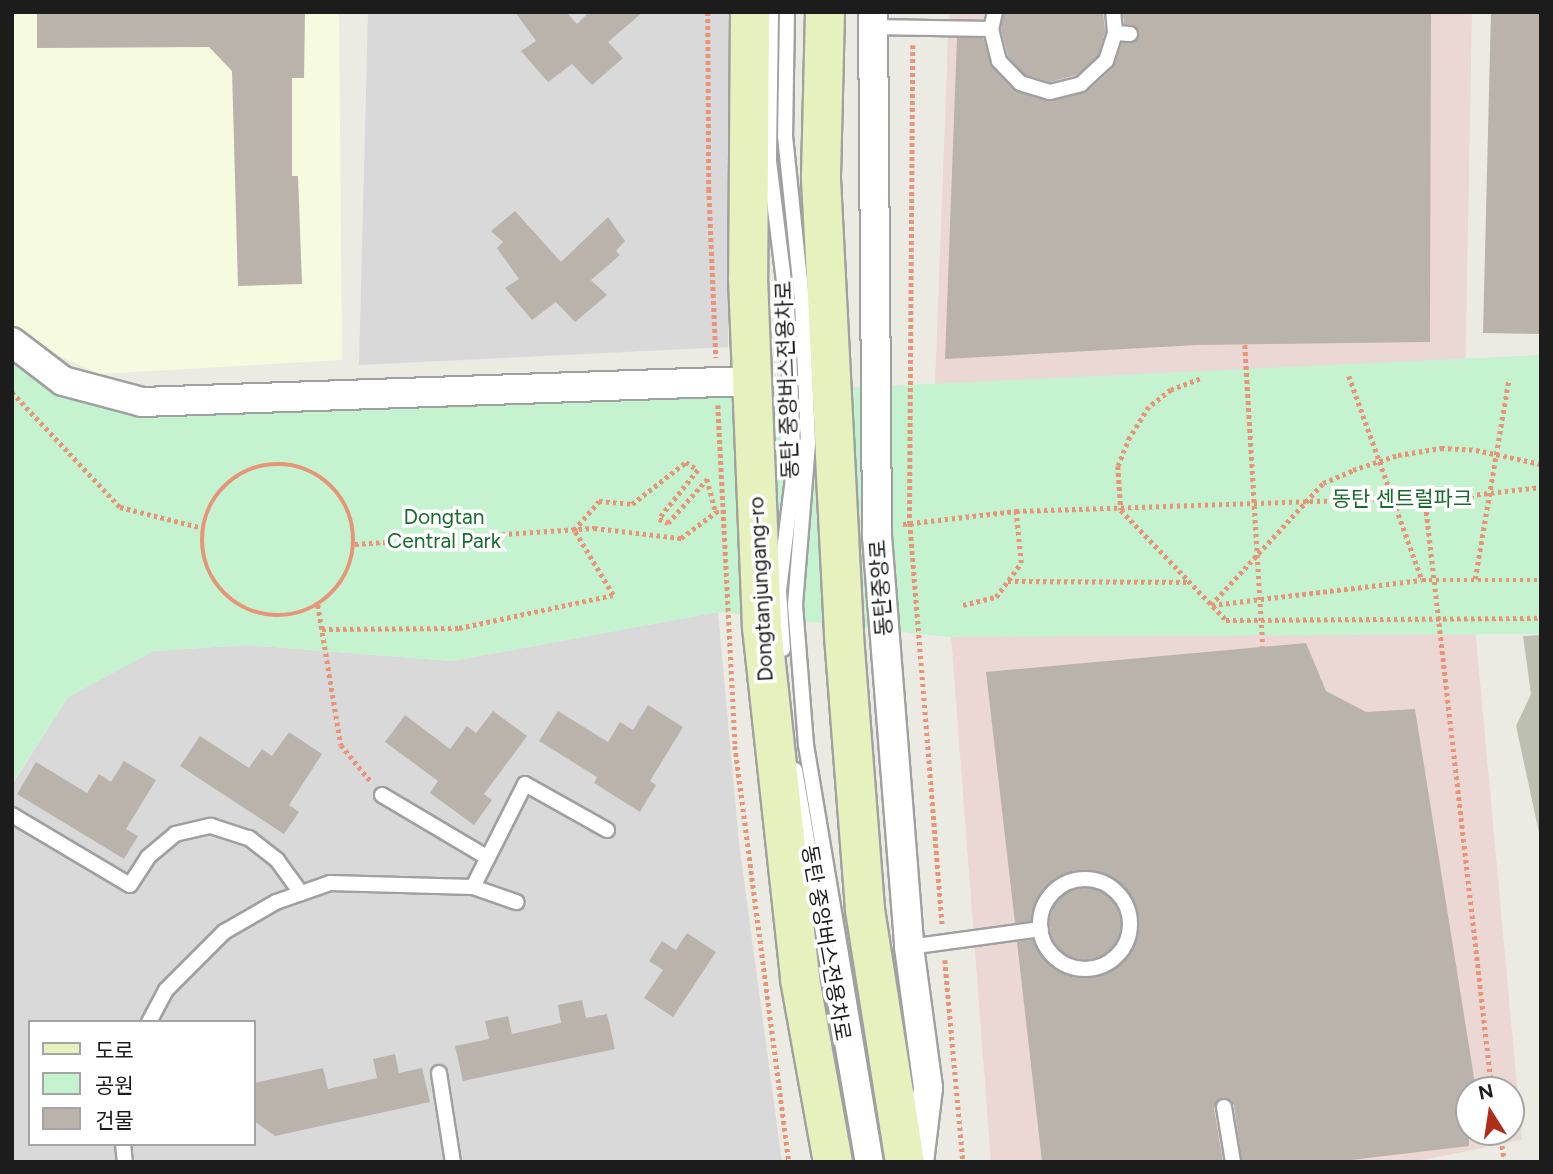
<!DOCTYPE html>
<html>
<head>
<meta charset="utf-8">
<style>
  body { margin:0 }
  #map { position:relative; width:1553px; height:1174px; overflow:hidden; background:#ecebe3; font-family:Figtree,"Noto Sans KR",sans-serif }
  div>[style] { position:absolute }
  .residential>* { inset:0; background:#dad9d9 }
  .commercial>* { inset:0; background:#ebd8d4 }
  .education>* { inset:0; background:#f6fade }
  .construction>* { inset:0; background:#bdc0b0 }
  .park>* { inset:0; background:#c5f2cf }
  .building>* { inset:0; background:#b9b3ac }
  .path>* { height:4.5px; margin-top:-2.25px; transform-origin:0; background:repeating-linear-gradient(90deg,#e89478 0 3.5px,transparent 0 7px) }
  .path>.ring { margin:-2.25px; padding:0; box-sizing:content-box; background:none; border:4.5px solid #e89478; border-radius:50% }
  .roads { filter:drop-shadow(2px 0 #a0a0a0) drop-shadow(-2px 0 #a0a0a0) drop-shadow(0 2px #a0a0a0) drop-shadow(0 -2px #a0a0a0) }
  .lane>* { height:14px; margin:-7px; padding:0 7px; transform-origin:7px; border-radius:7px; background:#fff }
  .lane>.ring { margin:-7px; padding:0; box-sizing:content-box; background:none; border:14px solid #fff; border-radius:50% }
  .street>* { height:28px; margin:-14px; padding:0 14px; transform-origin:14px; border-radius:14px; background:#fff }
  .secondary>* { height:38px; margin:-19px; padding:0 19px; transform-origin:19px; border-radius:19px; background:#e7f1bd }
  .path-bridge>* { height:4.5px; margin-top:-2.25px; transform-origin:0; background:repeating-linear-gradient(90deg,#e89478 0 3.5px,transparent 0 7px) }
  span { translate:-50% -50%; white-space:nowrap; text-align:center; line-height:1.15; -webkit-text-stroke:7px #fff; paint-order:stroke }
  .street-label { font-size:21px; color:#1c1c1c }
  .park-label { font-size:21px; color:#186c2b }
  .frame { position:absolute; inset:0; border:14px solid #1c1c1c; pointer-events:none }
  .legend { position:absolute; left:28px; top:1020px; width:228px; height:126px; box-sizing:border-box; background:#fff; border:2px solid #a4a4a4; margin:0; padding:9px 12px; list-style:none; font-size:21px; color:#1c1c1c }
  .legend li { display:flex; align-items:center; gap:14px; height:35px }
  .legend b { width:35px; border:2px solid #a4a4a4 }
  .north { position:absolute; left:1455px; top:1076px; width:70px; height:70px; box-sizing:border-box; background:#fff; border:2px solid #a4a4a4; border-radius:50%; rotate:348deg; font-size:19px; font-weight:700; line-height:28px; text-align:center; color:#1c1c1c }
  .north::after { content:''; display:block; margin:auto; width:24px; height:32px; background:#b02e18; clip-path:polygon(50% 0,100% 100%,50% 72%,0 100%) }
</style>
</head>
<body>
<div id="map">
  <div class="residential">
    <i style="clip-path:polygon(368px 12px,733px 12px,728px 347px,359px 365px)"></i>
    <i style="clip-path:polygon(evenodd,718px 612px,739px 843px,782px 1162px,12px 1162px,12px 785px,68px 697px,153px 651px,248px 645px,452px 661px,718px 612px,30px 1022px,254px 1022px,254px 1144px,30px 1144px,30px 1022px)"></i>
  </div>
  <div class="commercial">
    <i style="clip-path:polygon(evenodd,949px 12px,1472px 12px,1463px 496px,1522px 1140px,1413px 1162px,991px 1162px,934px 412px,949px 12px,1469px 1090px,1511px 1090px,1511px 1132px,1469px 1132px,1469px 1090px)"></i>
  </div>
  <div class="education">
    <i style="clip-path:polygon(12px 12px,339px 12px,342px 360px,100px 374px,41px 348px,12px 326px)"></i>
  </div>
  <div class="construction">
    <i style="clip-path:polygon(1541px 635px,1541px 842px,1516px 726px,1531px 694px,1523px 636px)"></i>
  </div>
  <div class="park">
    <i style="clip-path:polygon(12px 342px,63px 381px,142px 402px,714px 394px,1541px 355px,1541px 634px,950px 637px,718px 612px,452px 661px,248px 645px,154px 651px,68px 697px,12px 784px)"></i>
  </div>
  <div class="building">
    <i style="clip-path:polygon(37px 12px,305px 12px,304px 78px,292px 78px,292px 176px,298px 176px,302px 284px,238px 286px,232px 71px,209px 47px,37px 48px)"></i>
    <i style="clip-path:polygon(515px 12px,566px 12px,577px 24px,589px 12px,643px 12px,608px 42px,623px 58px,592px 85px,572px 64px,548px 82px,521px 51px,536px 41px)"></i>
    <i style="clip-path:polygon(1004px 12px,1103px 12px,1105px 32px,1098px 56px,1076px 75px,1050px 82px,1025px 75px,1008px 56px,1001px 29px)"></i>
    <i style="clip-path:polygon(1123px 12px,1431px 12px,1430px 342px,1197px 345px,945px 359px,957px 38px,983px 38px,992px 67px,1013px 90px,1052px 101px,1088px 91px,1113px 68px,1122px 43px,1138px 40px,1138px 29px,1124px 24px)"></i>
    <i style="clip-path:polygon(1491px 12px,1541px 12px,1541px 334px,1483px 333px)"></i>
    <i style="clip-path:polygon(515px 211px,561px 262px,608px 217px,625px 241px,616px 251px,620px 255px,591px 280px,607px 295px,575px 322px,556px 302px,532px 320px,505px 288px,519px 279px,497px 248px,503px 242px,491px 231px)"></i>
    <i style="clip-path:polygon(1306px 643px,1326px 691px,1366px 712px,1415px 709px,1476px 1090px,1469px 1090px,1469px 1146px,1334px 1162px,1242px 1162px,1234px 1105px,1223px 1097px,1214px 1108px,1223px 1162px,1042px 1162px,1017px 942px,1043px 938px,1051px 928px,1044px 920px,1015px 923px,986px 672px)"></i>
    <i style="clip-path:polygon(648px 705px,683px 727px,650px 781px,656px 785px,640px 812px,594px 783px,597px 777px,539px 741px,558px 711px,608px 742px,620px 722px,633px 730px)"></i>
    <i style="clip-path:polygon(493px 711px,527px 736px,484px 794px,492px 800px,474px 825px,430px 793px,438px 781px,385px 742px,405px 715px,450px 749px,467px 726px,476px 733px)"></i>
    <i style="clip-path:polygon(289px 732px,322px 754px,289px 805px,299px 812px,284px 834px,180px 766px,200px 736px,249px 768px,262px 749px,272px 756px)"></i>
    <i style="clip-path:polygon(124px 761px,156px 780px,126px 829px,138px 836px,124px 859px,17px 794px,36px 762px,87px 793px,99px 774px,111px 782px)"></i>
    <i style="clip-path:polygon(687px 933px,716px 952px,673px 1017px,644px 998px,663px 970px,649px 961px,662px 941px,676px 950px)"></i>
    <i style="clip-path:polygon(582px 1000px,586px 1018px,607px 1014px,615px 1049px,463px 1081px,455px 1046px,489px 1039px,485px 1021px,508px 1016px,512px 1034px,561px 1023px,558px 1005px)"></i>
    <i style="clip-path:polygon(395px 1054px,399px 1073px,422px 1068px,430px 1102px,275px 1136px,254px 1121px,254px 1083px,323px 1068px,328px 1089px,377px 1078px,373px 1059px)"></i>
  </div>
  <div class="path">
    <i style="left:708px;top:12px;width:177px;rotate:89.7deg"></i>
    <i style="left:709px;top:189px;width:169px;rotate:87.6deg"></i>
    <i style="left:913px;top:45px;width:478px;rotate:90.4deg"></i>
    <i style="left:910px;top:523px;width:402px;rotate:85.4deg"></i>
    <i style="left:1349px;top:376px;width:217px;rotate:70.3deg"></i>
    <i style="left:1200px;top:379px;width:31px;rotate:159deg"></i>
    <i style="left:1171px;top:390px;width:28px;rotate:142deg"></i>
    <i style="left:1149px;top:407px;width:36px;rotate:122deg"></i>
    <i style="left:1130px;top:437px;width:31px;rotate:112deg"></i>
    <i style="left:1118px;top:466px;width:44px;rotate:86.1deg"></i>
    <i style="left:1121px;top:510px;width:152px;rotate:46.3deg"></i>
    <i style="left:1226px;top:620px;width:315px;rotate:-0.4deg"></i>
    <i style="left:12px;top:392px;width:158px;rotate:46.8deg"></i>
    <i style="left:120px;top:507px;width:86px;rotate:14.2deg"></i>
    <i style="left:718px;top:405px;width:341px;rotate:87.1deg"></i>
    <i style="left:735px;top:746px;width:419px;rotate:82.6deg"></i>
    <i class="ring" style="left:202px;top:464px;width:147.5px;height:147.5px"></i>
    <i style="left:1425px;top:498px;width:596px;rotate:83.54deg"></i>
    <i style="left:903px;top:524px;width:114px;rotate:-6.6deg"></i>
    <i style="left:1016px;top:511px;width:447px;rotate:-1.9deg"></i>
    <i style="left:1463px;top:496px;width:79px;rotate:-6.6deg"></i>
    <i style="left:355px;top:544px;width:240px;rotate:-3.8deg"></i>
    <i style="left:594px;top:528px;width:88px;rotate:6.6deg"></i>
    <i style="left:681px;top:538px;width:44px;rotate:-36.6deg"></i>
    <i style="left:716px;top:512px;width:11px"></i>
    <i style="left:1475px;top:579px;width:203px;rotate:-80.4deg"></i>
    <i style="left:1008px;top:581px;width:181px;rotate:0.3deg"></i>
    <i style="left:318px;top:605px;width:142px;rotate:80.7deg"></i>
    <i style="left:341px;top:745px;width:49px;rotate:50.8deg"></i>
    <i style="left:963px;top:605px;width:34px;rotate:-14deg"></i>
    <i style="left:996px;top:597px;width:42px;rotate:-53.7deg"></i>
    <i style="left:1021px;top:563px;width:52px;rotate:-95.5deg"></i>
    <i style="left:1211px;top:605px;width:166px;rotate:-47.4deg"></i>
    <i style="left:1323px;top:483px;width:33px;rotate:-23deg"></i>
    <i style="left:1353px;top:470px;width:47px;rotate:-18.4deg"></i>
    <i style="left:1398px;top:455px;width:44px;rotate:-9.2deg"></i>
    <i style="left:1441px;top:448px;width:35px;rotate:3deg"></i>
    <i style="left:1476px;top:450px;width:66px;rotate:12.2deg"></i>
    <i style="left:1212px;top:605px;width:211px;rotate:-6.8deg"></i>
    <i style="left:1422px;top:580px;width:119px"></i>
    <i style="left:322px;top:629px;width:137px;rotate:-0.4deg"></i>
    <i style="left:459px;top:628px;width:157px;rotate:-12.1deg"></i>
    <i style="left:613px;top:595px;width:76px;rotate:-121deg"></i>
    <i style="left:574px;top:530px;width:38px;rotate:-49deg"></i>
    <i style="left:599px;top:501px;width:33px;rotate:5deg"></i>
    <i style="left:632px;top:504px;width:68px;rotate:-37.9deg"></i>
    <i style="left:686px;top:462px;width:14px;rotate:34deg"></i>
    <i style="left:698px;top:470px;width:63px;rotate:128.5deg"></i>
    <i style="left:659px;top:519px;width:10px;rotate:24deg"></i>
    <i style="left:668px;top:523px;width:59px;rotate:-48.4deg"></i>
    <i style="left:707px;top:479px;width:34px;rotate:75deg"></i>
    <i style="left:945px;top:960px;width:203px;rotate:84.9deg"></i>
    <i style="left:1500px;top:1132px;width:30px;rotate:81deg"></i>
  </div>
  <div class="roads">
    <div class="lane">
      <i style="left:771px;top:12px;width:149px;rotate:90.8deg"></i>
      <i style="left:769px;top:161px;width:145px;rotate:82.9deg"></i>
      <i style="left:787px;top:305px;width:165px;rotate:87.6deg"></i>
      <i style="left:794px;top:470px;width:122px;rotate:97.1deg"></i>
      <i style="left:779px;top:591px;width:58px;rotate:86.1deg"></i>
      <i style="left:787px;top:12px;width:124px;rotate:90.9deg"></i>
      <i style="left:785px;top:136px;width:165px;rotate:84.1deg"></i>
      <i style="left:802px;top:300px;width:143px;rotate:87.6deg"></i>
      <i style="left:808px;top:443px;width:163px;rotate:94.6deg"></i>
      <i style="left:795px;top:605px;width:140px;rotate:85.5deg"></i>
      <i style="left:806px;top:745px;width:423px;rotate:80.5deg"></i>
      <i style="left:995px;top:12px;width:17px;rotate:103deg"></i>
      <i style="left:991px;top:29px;width:33px;rotate:76deg"></i>
      <i style="left:999px;top:61px;width:30px;rotate:46deg"></i>
      <i style="left:1020px;top:83px;width:31px;rotate:17deg"></i>
      <i style="left:1050px;top:92px;width:32px;rotate:-14deg"></i>
      <i style="left:1081px;top:84px;width:34px;rotate:-43deg"></i>
      <i style="left:1106px;top:61px;width:29px;rotate:-72deg"></i>
      <i style="left:1115px;top:33px;width:21px;rotate:-95deg"></i>
      <i style="left:872px;top:27px;width:119px;rotate:1deg"></i>
      <i style="left:1115px;top:33px;width:15px;rotate:4deg"></i>
      <i style="left:795px;top:770px;width:398px;rotate:80.2deg"></i>
      <i style="left:382px;top:795px;width:123px;rotate:30.7deg"></i>
      <i style="left:12px;top:815px;width:137px;rotate:30.7deg"></i>
      <i style="left:130px;top:885px;width:33px;rotate:-57deg"></i>
      <i style="left:148px;top:857px;width:35px;rotate:-40deg"></i>
      <i style="left:175px;top:834px;width:37px;rotate:-13deg"></i>
      <i style="left:211px;top:826px;width:40px;rotate:18deg"></i>
      <i style="left:249px;top:838px;width:36px;rotate:38deg"></i>
      <i style="left:277px;top:860px;width:41px;rotate:54deg"></i>
      <i class="ring" style="left:1040px;top:879px;width:76px;height:76px"></i>
      <i style="left:473px;top:887px;width:115px;rotate:-63.2deg"></i>
      <i style="left:525px;top:784px;width:94px;rotate:29.3deg"></i>
      <i style="left:909px;top:947px;width:133px;rotate:-7.8deg"></i>
      <i style="left:149px;top:1022px;width:36px;rotate:-62deg"></i>
      <i style="left:166px;top:990px;width:82px;rotate:-45deg"></i>
      <i style="left:224px;top:932px;width:60px;rotate:-30deg"></i>
      <i style="left:276px;top:902px;width:57px;rotate:-19.4deg"></i>
      <i style="left:330px;top:883px;width:143px;rotate:1.6deg"></i>
      <i style="left:473px;top:887px;width:46px;rotate:19.2deg"></i>
      <i style="left:439px;top:1073px;width:90px;rotate:81.1deg"></i>
      <i style="left:1224px;top:1107px;width:56px;rotate:80.7deg"></i>
      <i style="left:123px;top:1144px;width:18px;rotate:84deg"></i>
    </div>
    <div class="street">
      <i style="left:873px;top:12px;width:524px;rotate:89.56deg"></i>
      <i style="left:877px;top:536px;width:412px;rotate:85.5deg"></i>
      <i style="left:909px;top:947px;width:142px;rotate:82.3deg"></i>
      <i style="left:928px;top:1088px;width:75px;rotate:96.9deg"></i>
      <i style="left:12px;top:342px;width:64px;rotate:37.4deg"></i>
      <i style="left:63px;top:381px;width:82px;rotate:14.9deg"></i>
      <i style="left:142px;top:402px;width:608px;rotate:-1.98deg"></i>
    </div>
    <div class="secondary">
      <i style="left:750px;top:12px;width:266px;rotate:90.4deg"></i>
      <i style="left:748px;top:278px;width:349px;rotate:87.7deg"></i>
      <i style="left:762px;top:627px;width:354px;rotate:83.8deg"></i>
      <i style="left:800px;top:979px;width:186px;rotate:79.8deg"></i>
      <i style="left:825px;top:12px;width:167px;rotate:91.4deg"></i>
      <i style="left:821px;top:179px;width:458px;rotate:87.1deg"></i>
      <i style="left:844px;top:636px;width:275px;rotate:85.6deg"></i>
      <i style="left:865px;top:910px;width:255px;rotate:81deg"></i>
    </div>
  </div>
  <div class="path-bridge">
    <i style="left:1245px;top:345px;width:302px;rotate:86.6deg"></i>
  </div>
  <div class="street-label">
    <span style="left:787px;top:380px;rotate:-92deg">동탄 중앙버스전용차로</span>
    <span style="left:881px;top:588px;rotate:-94deg">동탄중앙로</span>
    <span style="left:761px;top:589px;rotate:-93deg">Dongtanjungang-ro</span>
    <span style="left:826px;top:943px;rotate:80deg">동탄 중앙버스전용차로</span>
  </div>
  <div class="park-label">
    <span style="left:1402px;top:499px">동탄 센트럴파크</span>
    <span style="left:444px;top:529px">Dongtan<br>Central Park</span>
  </div>
  <div class="frame"></div>
  <ul class="legend">
  <li><b style="height:9px;background:#e7f1bd"></b>도로</li>
  <li><b style="height:19px;background:#c5f2cf"></b>공원</li>
  <li><b style="height:19px;background:#b9b3ac"></b>건물</li>
  </ul>
  <div class="north">N</div>
</div>
</body>
</html>
